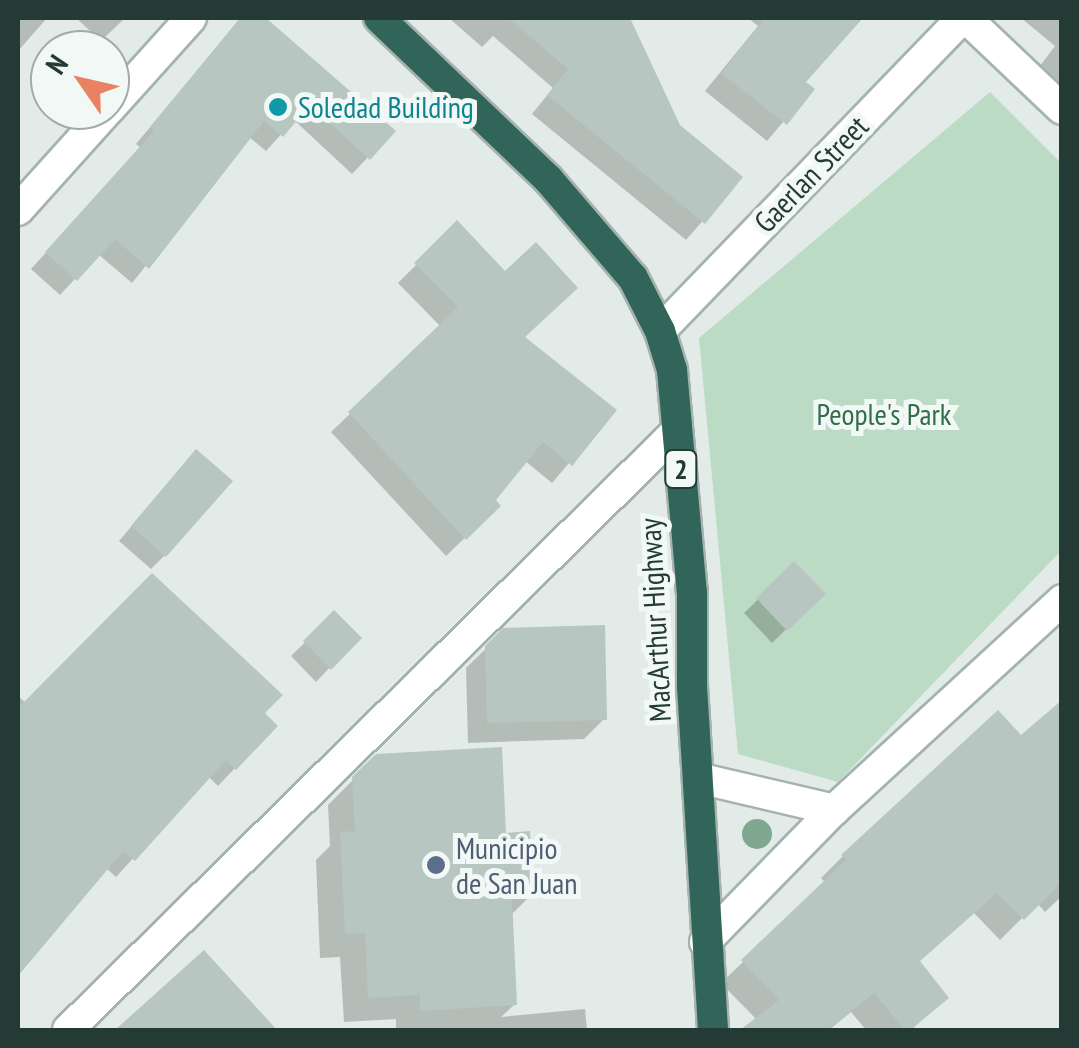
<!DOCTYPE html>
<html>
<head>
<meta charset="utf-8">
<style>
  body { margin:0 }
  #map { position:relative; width:1079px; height:1048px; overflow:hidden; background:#e2ebe7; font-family:"PT Sans Narrow",sans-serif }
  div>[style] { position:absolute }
  .green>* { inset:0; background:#bcdbc4 }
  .shadow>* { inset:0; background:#0003 }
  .building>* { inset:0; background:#b7c6c0 }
  .roads { filter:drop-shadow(2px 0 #a5b3ae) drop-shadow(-2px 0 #a5b3ae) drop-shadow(0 2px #a5b3ae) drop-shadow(0 -2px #a5b3ae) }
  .minor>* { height:30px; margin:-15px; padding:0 15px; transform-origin:15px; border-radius:15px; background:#fff }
  .highway>* { height:30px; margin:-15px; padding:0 15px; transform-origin:15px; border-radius:15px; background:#31655a }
  .trees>* { width:30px; height:30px; margin:-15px; border-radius:50%; background:#80a790 }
  .dots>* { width:28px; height:28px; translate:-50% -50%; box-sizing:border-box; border:5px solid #f2f8f5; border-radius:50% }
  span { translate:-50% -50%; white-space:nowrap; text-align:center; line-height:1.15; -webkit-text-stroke:10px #f2f8f5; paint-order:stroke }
  .shield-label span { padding:2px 8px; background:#f2f8f5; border:2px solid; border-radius:8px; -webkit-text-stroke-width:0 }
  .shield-label { font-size:28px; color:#233b34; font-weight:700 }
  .culture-label { font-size:30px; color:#0d838f }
  .left { translate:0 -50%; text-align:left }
  .street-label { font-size:30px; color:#233b34 }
  .park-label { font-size:30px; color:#306f48 }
  .service-label { font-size:30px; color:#4e5e75 }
  .frame { position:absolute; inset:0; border:20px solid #233b34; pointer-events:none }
  .north { position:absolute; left:30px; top:30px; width:100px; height:100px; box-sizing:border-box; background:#f2f8f5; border:2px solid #9faca8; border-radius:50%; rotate:304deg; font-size:28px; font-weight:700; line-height:40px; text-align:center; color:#233b34 }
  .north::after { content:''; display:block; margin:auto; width:35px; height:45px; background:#e98262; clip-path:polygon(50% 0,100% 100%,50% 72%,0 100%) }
</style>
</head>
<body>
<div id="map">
  <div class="green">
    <i style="clip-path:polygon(990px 92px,1061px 163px,1061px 551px,838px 782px,738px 754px,699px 338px)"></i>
  </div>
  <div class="shadow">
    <i style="clip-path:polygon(18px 18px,47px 18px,18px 51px)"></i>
    <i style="clip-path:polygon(76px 18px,125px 18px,101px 41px)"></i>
    <i style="clip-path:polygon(242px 18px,262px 18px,392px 132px,352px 174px,294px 120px,266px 151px,249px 137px,132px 283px,98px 254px,60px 295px,31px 269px,141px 148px,136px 144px)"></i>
    <i style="clip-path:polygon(449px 18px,627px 18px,678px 127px,740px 178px,686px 240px,532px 114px,553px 88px,493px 36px,482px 47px)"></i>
    <i style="clip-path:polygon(748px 18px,860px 18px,802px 82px,811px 89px,767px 141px,705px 91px,758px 26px)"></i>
    <i style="clip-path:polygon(1021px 18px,1062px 18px,1062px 95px,1034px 74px,1055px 46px)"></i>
    <i style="clip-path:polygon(457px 224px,522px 337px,614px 410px,552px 483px,524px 460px,492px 500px,479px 524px,446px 556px,331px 432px,441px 327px,398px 283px)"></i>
    <i style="clip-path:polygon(183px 466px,165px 555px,151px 569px,119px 541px)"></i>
    <i style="clip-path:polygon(794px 565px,822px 594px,772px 643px,744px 613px)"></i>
    <i style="clip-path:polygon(334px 614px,358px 638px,316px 682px,291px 656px)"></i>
    <i style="clip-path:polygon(504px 631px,604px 719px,584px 739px,468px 743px,466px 668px)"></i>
    <i style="clip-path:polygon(18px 696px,26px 703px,262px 713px,275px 726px,218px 786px,208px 776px,116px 877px,106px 868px,18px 973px)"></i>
    <i style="clip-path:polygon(1062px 703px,1062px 896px,1045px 912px,1037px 903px,1000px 940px,974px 913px,917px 963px,946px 998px,911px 1030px,866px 1030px,851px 1012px,829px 1030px,749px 1030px,758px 1021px,721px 983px,826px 883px,821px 878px,843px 856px,1021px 738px)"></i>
    <i style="clip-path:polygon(377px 756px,504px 835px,530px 896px,510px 916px,515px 1004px,501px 1017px,585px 1009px,587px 1030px,396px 1030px,396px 1019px,344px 1022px,340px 957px,320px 958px,316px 860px,330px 846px,328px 805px)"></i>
    <i style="clip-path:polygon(204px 953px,273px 1030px,119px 1030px)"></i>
  </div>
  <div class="building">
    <i style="clip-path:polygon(240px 18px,266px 18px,396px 131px,370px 160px,310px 105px,283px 137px,264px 121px,149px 269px,115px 239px,77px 281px,45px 252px,154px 131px,150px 127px)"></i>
    <i style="clip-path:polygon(508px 18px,630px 18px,680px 125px,743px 177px,705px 224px,547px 95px,568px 69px)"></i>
    <i style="clip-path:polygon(765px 18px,863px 18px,806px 82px,815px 89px,787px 125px,721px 73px)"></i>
    <i style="clip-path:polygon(457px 220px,505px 271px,536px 242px,578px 288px,525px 337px,617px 410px,572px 466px,543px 442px,496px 500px,501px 506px,466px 540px,348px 412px,458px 307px,414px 263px)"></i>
    <i style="clip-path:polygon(196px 449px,233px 481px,166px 557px,131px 526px)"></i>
    <i style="clip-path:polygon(794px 561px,826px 594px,787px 631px,756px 598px)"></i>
    <i style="clip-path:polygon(152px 573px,283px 695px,265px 713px,278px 726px,236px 770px,226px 760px,135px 861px,123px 851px,18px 976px,18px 708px)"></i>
    <i style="clip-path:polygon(334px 610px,362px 638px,331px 670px,303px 641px)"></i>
    <i style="clip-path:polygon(605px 625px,607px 720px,487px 723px,485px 646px,503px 628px)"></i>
    <i style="clip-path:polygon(1062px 700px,1062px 882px,1024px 920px,997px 893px,920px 961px,949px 998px,910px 1030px,905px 1030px,874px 993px,827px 1030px,740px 1030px,779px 1000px,741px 960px,846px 860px,841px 855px,998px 710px,1021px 735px)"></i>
    <i style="clip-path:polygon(502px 747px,506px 833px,530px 831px,533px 897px,512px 898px,517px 1005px,420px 1011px,420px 995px,368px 998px,365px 933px,345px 934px,340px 832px,355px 831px,352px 777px,376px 754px)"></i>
    <i style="clip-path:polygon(204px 950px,277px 1030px,115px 1030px)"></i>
  </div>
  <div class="roads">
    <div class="minor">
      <i style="left:966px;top:18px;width:132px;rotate:43.5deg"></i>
      <i style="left:110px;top:108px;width:121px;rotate:-48deg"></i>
      <i style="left:18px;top:210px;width:135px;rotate:-48deg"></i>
      <i style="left:660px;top:331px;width:435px;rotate:-46deg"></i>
      <i style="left:698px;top:778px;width:140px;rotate:13.2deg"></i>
      <i style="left:705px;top:942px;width:185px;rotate:-45.7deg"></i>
      <i style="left:834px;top:810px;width:310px;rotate:-42.6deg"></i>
      <i style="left:68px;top:1030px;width:854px;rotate:-44.53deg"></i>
    </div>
    <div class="highway">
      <i style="left:379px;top:18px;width:233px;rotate:43.6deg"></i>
      <i style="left:548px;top:179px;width:130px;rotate:49.4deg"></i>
      <i style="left:633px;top:278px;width:59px;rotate:63deg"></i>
      <i style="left:660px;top:331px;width:41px;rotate:72.9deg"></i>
      <i style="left:672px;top:370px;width:223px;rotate:84.9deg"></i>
      <i style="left:692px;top:592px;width:94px;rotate:90deg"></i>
      <i style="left:692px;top:686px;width:345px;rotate:86.5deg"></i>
    </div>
  </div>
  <div class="trees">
    <i style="left:757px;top:834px"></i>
  </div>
  <div class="dots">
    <i style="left:278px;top:107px;background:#0f9aa8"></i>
    <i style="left:436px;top:865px;background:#5c6f8a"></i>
  </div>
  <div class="shield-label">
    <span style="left:681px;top:469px">2</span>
  </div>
  <div class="culture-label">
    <span class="left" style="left:298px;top:107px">Soledad Building</span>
  </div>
  <div class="street-label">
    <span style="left:811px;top:174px;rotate:-46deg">Gaerlan Street</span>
    <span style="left:655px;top:620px;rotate:-93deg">MacArthur Highway</span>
  </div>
  <div class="park-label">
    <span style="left:884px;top:414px">People's Park</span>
  </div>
  <div class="service-label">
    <span class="left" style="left:456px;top:865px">Municipio<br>de San Juan</span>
  </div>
  <div class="frame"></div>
  <div class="north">N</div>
</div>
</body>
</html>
